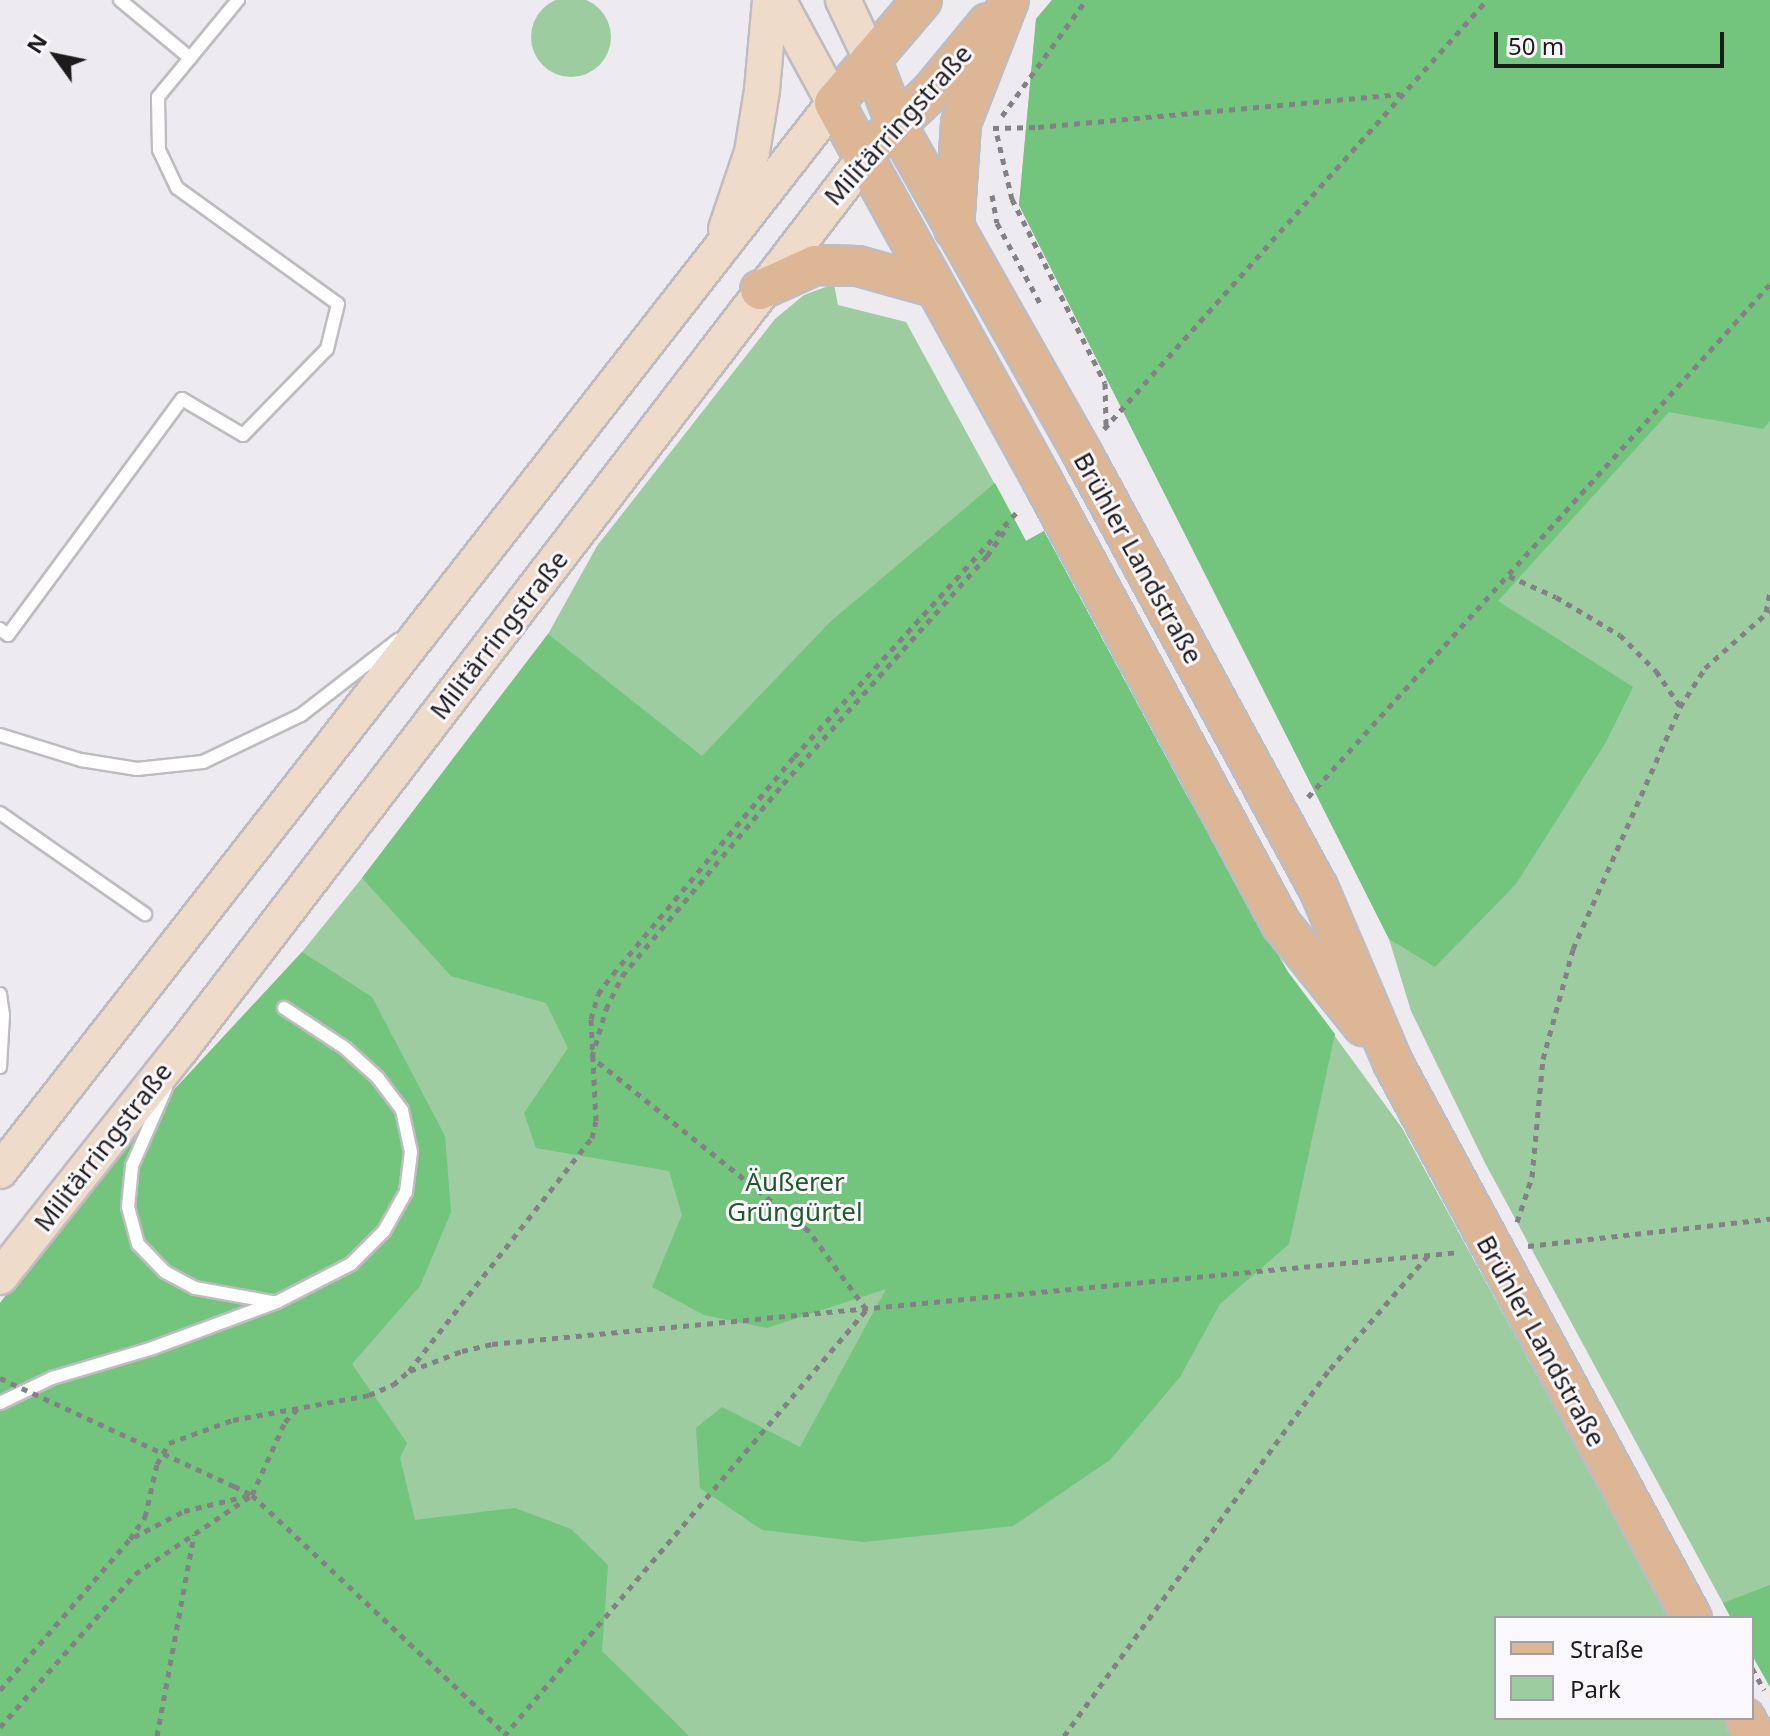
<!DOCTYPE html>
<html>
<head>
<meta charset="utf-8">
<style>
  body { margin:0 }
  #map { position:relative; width:1770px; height:1736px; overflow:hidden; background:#eeebf0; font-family:"Noto Sans",sans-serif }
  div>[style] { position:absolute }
  .green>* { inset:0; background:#9ccca0 }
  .round { border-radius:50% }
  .forest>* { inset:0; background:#73c47c }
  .path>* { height:5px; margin-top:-2.5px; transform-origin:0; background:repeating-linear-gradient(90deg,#838184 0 6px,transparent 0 12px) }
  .roads { filter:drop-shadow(2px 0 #bfbcc0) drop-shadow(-2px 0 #bfbcc0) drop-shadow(0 2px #bfbcc0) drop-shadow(0 -2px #bfbcc0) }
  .lane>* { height:12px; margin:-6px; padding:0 6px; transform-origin:6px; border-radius:6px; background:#fff }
  .secondary>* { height:34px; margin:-17px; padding:0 17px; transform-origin:17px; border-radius:17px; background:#eedbca }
  .primary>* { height:38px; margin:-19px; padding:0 19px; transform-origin:19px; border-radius:19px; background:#ddb695 }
  .path-bridge>* { height:5px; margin-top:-2.5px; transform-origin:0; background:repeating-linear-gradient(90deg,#838184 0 6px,transparent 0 12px) }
  span { translate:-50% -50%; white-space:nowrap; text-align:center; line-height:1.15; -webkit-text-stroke:6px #fbf8fd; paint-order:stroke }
  .street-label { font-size:26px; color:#1d1c1d }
  .park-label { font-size:26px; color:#22592b }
  .legend { position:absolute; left:1494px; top:1616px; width:260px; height:104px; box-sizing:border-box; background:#fbf8fd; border:2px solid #a2a0a3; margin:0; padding:10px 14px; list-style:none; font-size:24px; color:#1d1c1d }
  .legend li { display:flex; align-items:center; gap:16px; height:40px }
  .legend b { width:40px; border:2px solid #a2a0a3 }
  .north { position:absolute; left:16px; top:16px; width:80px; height:80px; -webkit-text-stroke:6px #fbf8fd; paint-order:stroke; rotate:303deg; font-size:22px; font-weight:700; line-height:32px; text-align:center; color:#1d1c1d }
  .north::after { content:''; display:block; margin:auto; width:28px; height:36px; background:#1d1c1d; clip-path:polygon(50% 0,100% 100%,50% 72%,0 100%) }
  .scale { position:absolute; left:1494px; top:32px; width:230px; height:36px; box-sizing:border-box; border:4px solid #1d1c1d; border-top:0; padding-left:10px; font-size:24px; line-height:28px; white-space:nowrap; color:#1d1c1d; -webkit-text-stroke:6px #fbf8fd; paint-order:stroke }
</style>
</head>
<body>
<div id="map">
  <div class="green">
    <i class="round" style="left:531px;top:-3px;width:80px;height:80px"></i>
    <i style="clip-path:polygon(1052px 0,1770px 0,1770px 1687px,1752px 1655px,1752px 1618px,1731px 1618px,1485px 1163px,1411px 1011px,1389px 939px,1019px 205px,1036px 19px)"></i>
    <i style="clip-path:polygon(834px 284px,838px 305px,906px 322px,1026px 541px,1044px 531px,1187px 796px,1288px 972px,1402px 1128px,1669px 1618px,1496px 1618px,1496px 1718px,1725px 1718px,1734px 1736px,0 1736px,0 1303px,133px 1134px,302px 952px,362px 878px,548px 634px,597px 546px,775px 319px,804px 295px)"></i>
  </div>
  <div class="forest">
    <i style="clip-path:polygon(1052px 0,1770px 0,1770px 421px,1763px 429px,1669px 412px,1498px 601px,1633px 687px,1606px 742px,1516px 884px,1435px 967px,1389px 939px,1019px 205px,1036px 19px)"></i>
    <i style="clip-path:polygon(995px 483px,1026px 541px,1044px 531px,1187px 796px,1288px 972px,1335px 1034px,1289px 1244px,1220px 1304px,1180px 1377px,1110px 1460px,1013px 1526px,864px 1542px,762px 1530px,700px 1488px,696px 1428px,722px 1407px,800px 1447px,886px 1289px,767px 1328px,704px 1315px,652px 1287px,682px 1215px,669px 1171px,536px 1148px,524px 1113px,568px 1048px,546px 1003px,451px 976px,362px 878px,548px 634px,702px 756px,830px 622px)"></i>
    <i style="clip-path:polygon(302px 952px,372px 997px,445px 1136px,451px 1212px,420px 1286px,352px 1364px,407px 1443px,400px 1458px,415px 1520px,515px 1508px,571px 1529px,608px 1565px,602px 1651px,689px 1736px,0 1736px,0 1303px,133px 1134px)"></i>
    <i style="clip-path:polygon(1770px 1585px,1770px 1687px,1752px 1655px,1752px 1618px,1731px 1618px,1723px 1603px)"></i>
  </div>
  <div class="path">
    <i style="left:1002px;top:116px;width:143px;rotate:-54.1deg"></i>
    <i style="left:993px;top:128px;width:45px;rotate:-1.3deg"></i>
    <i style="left:1038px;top:127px;width:364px;rotate:-5.2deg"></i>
    <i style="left:997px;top:135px;width:66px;rotate:76.8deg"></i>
    <i style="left:1012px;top:199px;width:206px;rotate:63.2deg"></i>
    <i style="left:1105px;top:383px;width:42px;rotate:88.6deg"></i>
    <i style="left:992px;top:195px;width:28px;rotate:80deg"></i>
    <i style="left:997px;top:223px;width:93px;rotate:61.8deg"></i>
    <i style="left:1104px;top:429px;width:575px;rotate:-48.24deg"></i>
    <i style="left:1509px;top:576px;width:51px;rotate:24.1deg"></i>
    <i style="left:1556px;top:597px;width:74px;rotate:30.7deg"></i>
    <i style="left:1620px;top:635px;width:51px;rotate:45deg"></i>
    <i style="left:1656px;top:671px;width:42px;rotate:55.6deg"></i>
    <i style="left:1766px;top:612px;width:21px;rotate:-79deg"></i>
    <i style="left:1308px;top:797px;width:690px;rotate:-47.99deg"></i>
    <i style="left:1517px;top:1222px;width:47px;rotate:-71.6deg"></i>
    <i style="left:1532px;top:1177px;width:119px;rotate:-84.7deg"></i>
    <i style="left:1543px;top:1059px;width:114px;rotate:-74.7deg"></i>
    <i style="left:1573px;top:949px;width:265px;rotate:-66.1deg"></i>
    <i style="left:1680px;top:707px;width:46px;rotate:-57.3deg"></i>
    <i style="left:1705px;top:668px;width:87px;rotate:-41.7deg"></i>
    <i style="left:1528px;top:1246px;width:244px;rotate:-6.4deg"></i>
    <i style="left:866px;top:1309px;width:97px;rotate:-126.2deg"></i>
    <i style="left:809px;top:1231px;width:278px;rotate:-141.3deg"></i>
    <i style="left:592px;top:1057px;width:50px;rotate:-73.7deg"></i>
    <i style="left:606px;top:1009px;width:37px;rotate:-64deg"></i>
    <i style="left:622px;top:976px;width:251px;rotate:-50deg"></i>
    <i style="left:783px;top:784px;width:306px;rotate:-48.2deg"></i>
    <i style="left:987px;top:556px;width:37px;rotate:-55deg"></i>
    <i style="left:410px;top:1371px;width:56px;rotate:-21deg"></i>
    <i style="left:462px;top:1351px;width:31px;rotate:-13deg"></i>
    <i style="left:492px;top:1344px;width:971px;rotate:-5.43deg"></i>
    <i style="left:234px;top:1486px;width:20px;rotate:27deg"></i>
    <i style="left:252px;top:1495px;width:350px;rotate:43.3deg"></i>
    <i style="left:134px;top:1537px;width:56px;rotate:-27.5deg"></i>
    <i style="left:184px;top:1511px;width:65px;rotate:-13.4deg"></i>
    <i style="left:1752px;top:1668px;width:25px;rotate:61deg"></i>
    <i style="left:0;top:1690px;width:199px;rotate:-49.3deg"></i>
    <i style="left:130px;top:1539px;width:27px;rotate:-56deg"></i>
    <i style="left:145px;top:1517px;width:54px;rotate:-77.2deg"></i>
    <i style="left:157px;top:1464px;width:24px;rotate:-60deg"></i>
    <i style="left:169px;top:1443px;width:68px;rotate:-19.8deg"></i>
    <i style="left:233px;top:1420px;width:138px;rotate:-10.4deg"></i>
    <i style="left:369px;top:1395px;width:26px;rotate:-23deg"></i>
    <i style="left:393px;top:1385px;width:21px;rotate:-41deg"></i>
    <i style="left:409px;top:1371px;width:296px;rotate:-51.9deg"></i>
    <i style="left:592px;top:1138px;width:17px;rotate:-77deg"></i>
    <i style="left:596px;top:1121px;width:102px;rotate:-92.8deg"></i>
    <i style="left:591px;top:1019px;width:26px;rotate:-74deg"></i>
    <i style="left:598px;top:994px;width:25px;rotate:-53deg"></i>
    <i style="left:613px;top:974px;width:283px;rotate:-50.2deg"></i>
    <i style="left:794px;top:757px;width:334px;rotate:-47.7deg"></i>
    <i style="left:0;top:1727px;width:204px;rotate:-48.6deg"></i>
    <i style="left:135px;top:1574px;width:141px;rotate:-34deg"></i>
    <i style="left:252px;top:1495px;width:80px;rotate:-65.7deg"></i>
    <i style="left:285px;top:1422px;width:21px;rotate:-47deg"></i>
    <i style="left:157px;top:1736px;width:205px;rotate:-79.6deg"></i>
    <i style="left:504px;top:1736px;width:559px;rotate:-49.64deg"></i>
    <i style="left:1064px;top:1736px;width:453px;rotate:-54.1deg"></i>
    <i style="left:1330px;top:1369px;width:153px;rotate:-49.2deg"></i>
  </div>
  <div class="roads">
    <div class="lane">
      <i style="left:120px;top:0;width:91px;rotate:39.6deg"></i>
      <i style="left:0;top:629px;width:10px;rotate:37deg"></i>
      <i style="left:8px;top:635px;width:293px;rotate:-53.6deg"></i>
      <i style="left:182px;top:399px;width:71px;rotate:30.5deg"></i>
      <i style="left:243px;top:435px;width:120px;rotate:-45.7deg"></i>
      <i style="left:327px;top:349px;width:46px;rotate:-76.3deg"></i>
      <i style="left:338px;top:304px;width:198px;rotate:-144.2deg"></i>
      <i style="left:177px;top:188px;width:42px;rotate:-115.3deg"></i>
      <i style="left:159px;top:150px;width:53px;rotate:-91.1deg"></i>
      <i style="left:158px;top:97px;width:126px;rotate:-50.5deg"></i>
      <i style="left:0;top:735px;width:85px;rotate:17.2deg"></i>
      <i style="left:81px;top:760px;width:57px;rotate:9.1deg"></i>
      <i style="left:137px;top:769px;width:66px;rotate:-6.1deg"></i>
      <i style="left:203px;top:762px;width:109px;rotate:-25.6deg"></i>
      <i style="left:301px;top:715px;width:123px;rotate:-37.7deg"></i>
      <i style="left:0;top:813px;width:177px;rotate:34.9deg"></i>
      <i style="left:0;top:994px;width:21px;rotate:82deg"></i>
      <i style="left:3px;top:1015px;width:52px;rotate:93.3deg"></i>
      <i style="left:166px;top:1088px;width:85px;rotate:113.6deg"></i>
      <i style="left:132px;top:1166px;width:41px;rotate:95.6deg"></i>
      <i style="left:128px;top:1207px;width:38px;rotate:75deg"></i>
      <i style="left:138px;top:1244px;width:39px;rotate:46deg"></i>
      <i style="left:165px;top:1272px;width:34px;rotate:28deg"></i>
      <i style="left:195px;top:1288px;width:79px;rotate:10.2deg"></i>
      <i style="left:0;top:1403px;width:58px;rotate:-25.7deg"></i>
      <i style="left:52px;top:1378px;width:102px;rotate:-16.5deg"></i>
      <i style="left:150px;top:1349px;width:135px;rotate:-20.3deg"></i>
      <i style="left:277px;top:1302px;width:83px;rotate:-27.2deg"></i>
      <i style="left:351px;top:1264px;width:47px;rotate:-45deg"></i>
      <i style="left:384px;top:1231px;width:45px;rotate:-60.6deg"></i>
      <i style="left:406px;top:1192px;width:40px;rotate:-82.9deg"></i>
      <i style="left:411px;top:1152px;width:43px;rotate:-102.1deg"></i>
      <i style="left:402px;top:1110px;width:40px;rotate:-127deg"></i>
      <i style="left:378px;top:1078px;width:45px;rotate:-137.7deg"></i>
      <i style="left:345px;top:1048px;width:73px;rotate:-146.7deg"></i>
    </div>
    <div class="secondary">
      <i style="left:843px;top:0;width:65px;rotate:64.6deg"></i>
      <i style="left:726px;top:229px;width:81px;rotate:-71.3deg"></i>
      <i style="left:752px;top:152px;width:63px;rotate:-80.8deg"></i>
      <i style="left:762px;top:90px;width:90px;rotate:-84.9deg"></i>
      <i style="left:0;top:1171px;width:1355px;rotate:-52.01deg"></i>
      <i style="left:834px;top:103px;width:117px;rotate:-118.5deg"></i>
      <i style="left:0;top:1277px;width:291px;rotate:-51.6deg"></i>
      <i style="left:181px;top:1049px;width:1125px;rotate:-52.51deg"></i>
    </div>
    <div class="primary">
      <i style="left:922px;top:0;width:135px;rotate:130.5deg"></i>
      <i style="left:834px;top:103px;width:433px;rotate:61.1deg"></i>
      <i style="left:1043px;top:482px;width:502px;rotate:61.7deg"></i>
      <i style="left:1281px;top:924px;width:131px;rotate:51.2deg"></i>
      <i style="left:871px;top:59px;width:70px;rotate:69deg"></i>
      <i style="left:896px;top:124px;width:378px;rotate:60.5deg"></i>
      <i style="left:1082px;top:453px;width:494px;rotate:61.5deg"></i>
      <i style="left:1318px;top:887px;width:191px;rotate:66.9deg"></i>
      <i style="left:1393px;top:1063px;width:630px;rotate:61.69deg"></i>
      <i style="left:881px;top:139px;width:67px;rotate:-43.2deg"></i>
      <i style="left:930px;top:93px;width:91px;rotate:-50.4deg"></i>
      <i style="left:954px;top:229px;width:106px;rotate:-86.2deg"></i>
      <i style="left:961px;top:123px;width:132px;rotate:-68.7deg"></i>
      <i style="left:760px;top:290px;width:60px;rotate:-24.4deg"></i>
      <i style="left:815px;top:265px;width:43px;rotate:1.3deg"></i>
      <i style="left:858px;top:266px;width:78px;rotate:15.6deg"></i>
      <i style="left:1745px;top:1718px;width:21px;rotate:61deg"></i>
    </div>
  </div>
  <div class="path-bridge">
    <i style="left:0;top:1378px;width:258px;rotate:24.8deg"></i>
  </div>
  <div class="street-label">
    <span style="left:898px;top:125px;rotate:-48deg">Militärringstraße</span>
    <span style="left:1138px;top:558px;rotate:61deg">Brühler Landstraße</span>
    <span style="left:499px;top:635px;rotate:-52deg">Militärringstraße</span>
    <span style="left:103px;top:1147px;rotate:-52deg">Militärringstraße</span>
    <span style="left:1541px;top:1341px;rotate:61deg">Brühler Landstraße</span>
  </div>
  <div class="park-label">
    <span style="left:795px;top:1197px">Äußerer<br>Grüngürtel</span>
  </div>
  <ul class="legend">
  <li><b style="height:10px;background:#ddb695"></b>Straße</li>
  <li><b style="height:22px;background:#9ccca0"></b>Park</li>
  </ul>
  <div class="north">N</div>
  <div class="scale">50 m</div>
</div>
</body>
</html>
